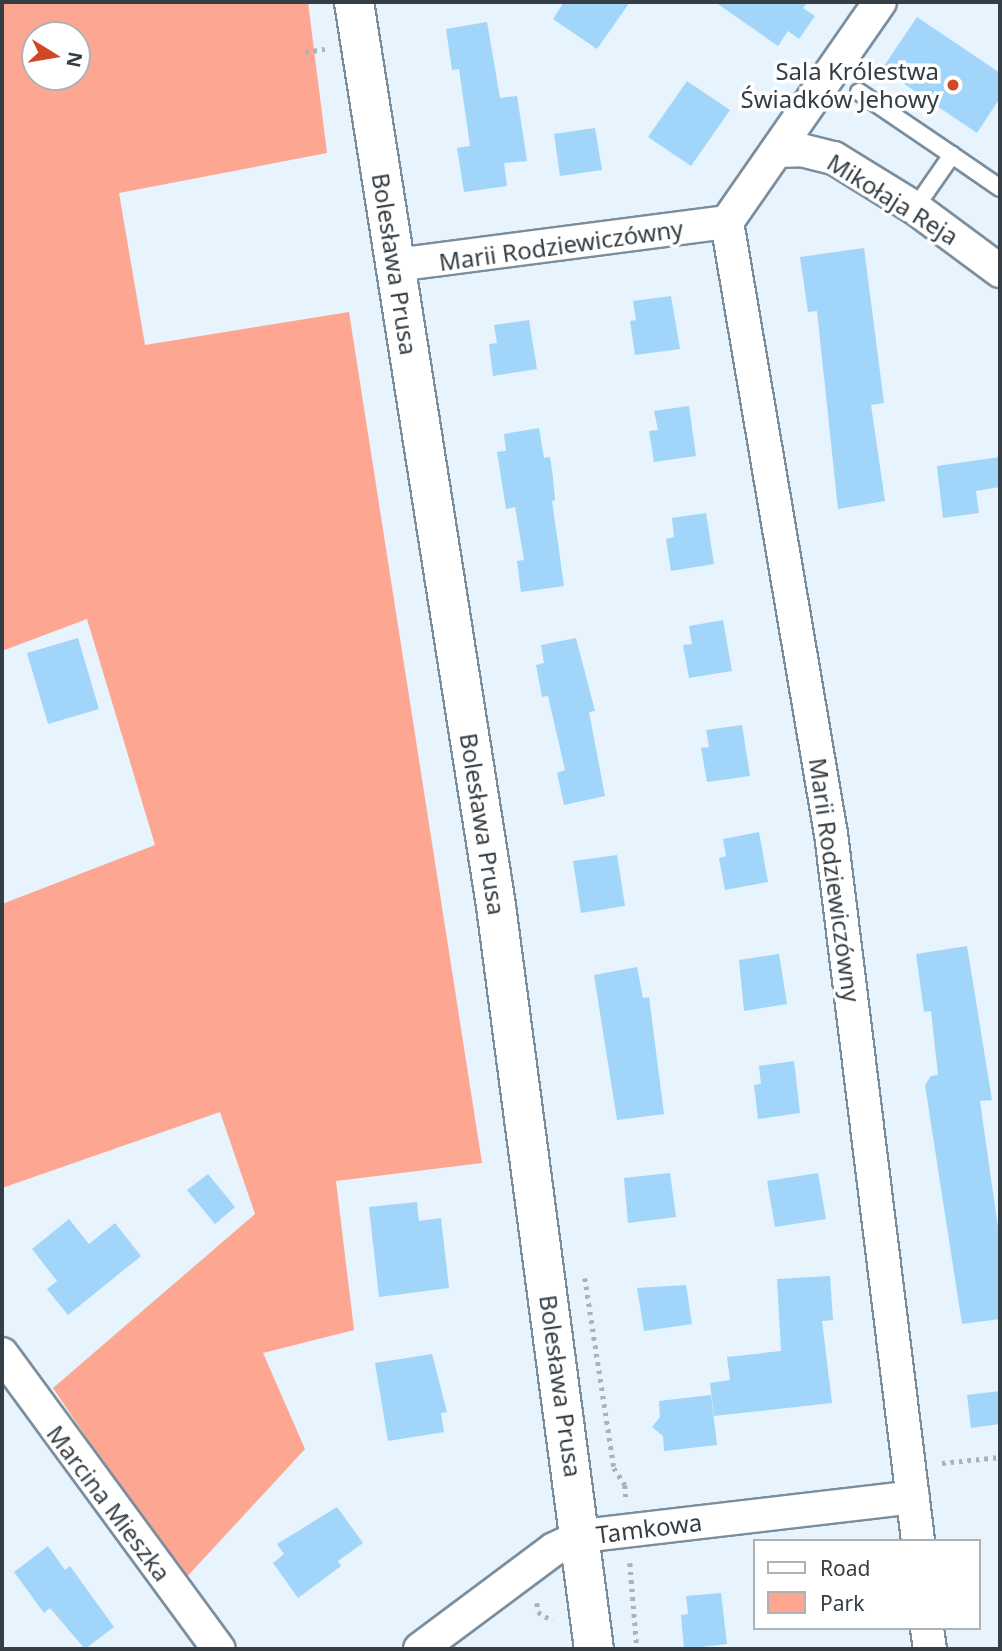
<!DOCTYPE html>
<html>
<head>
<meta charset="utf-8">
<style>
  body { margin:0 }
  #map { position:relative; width:1002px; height:1651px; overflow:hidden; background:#e7f3fd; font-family:"Noto Sans",sans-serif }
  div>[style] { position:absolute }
  .green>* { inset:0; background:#fda792 }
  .building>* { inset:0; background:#a2d5fa }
  .path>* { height:4.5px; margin-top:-2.25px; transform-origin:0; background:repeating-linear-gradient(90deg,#a8b3bb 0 3.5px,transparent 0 8.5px) }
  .roads { filter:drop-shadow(2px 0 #7b8e9d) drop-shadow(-2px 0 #7b8e9d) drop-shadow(0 2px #7b8e9d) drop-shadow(0 -2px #7b8e9d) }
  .lane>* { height:16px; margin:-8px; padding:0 8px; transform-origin:8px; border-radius:8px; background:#fff }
  .street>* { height:32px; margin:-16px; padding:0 16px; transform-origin:16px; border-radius:16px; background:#fff }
  .secondary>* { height:38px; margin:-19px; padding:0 19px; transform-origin:19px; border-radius:19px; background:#fff }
  .dots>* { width:19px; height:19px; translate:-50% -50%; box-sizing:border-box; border:4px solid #fff; border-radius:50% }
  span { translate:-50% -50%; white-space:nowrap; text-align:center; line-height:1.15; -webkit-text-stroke:7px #fff; paint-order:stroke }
  .poi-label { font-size:24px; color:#353e44 }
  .right { translate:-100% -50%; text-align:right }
  .street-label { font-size:24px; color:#353e44 }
  .frame { position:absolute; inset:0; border:4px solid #353e44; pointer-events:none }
  .legend { position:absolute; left:753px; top:1539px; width:228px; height:91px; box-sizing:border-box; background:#fff; border:2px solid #aeb2b4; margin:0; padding:9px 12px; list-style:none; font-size:21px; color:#353e44 }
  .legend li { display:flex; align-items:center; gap:14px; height:35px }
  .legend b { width:35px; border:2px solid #aeb2b4 }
  .north { position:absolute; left:21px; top:21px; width:70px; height:70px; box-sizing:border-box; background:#fff; border:2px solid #aeb2b4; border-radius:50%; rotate:101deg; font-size:19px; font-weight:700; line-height:28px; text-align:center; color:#353e44 }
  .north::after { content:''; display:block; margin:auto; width:24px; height:32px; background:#d24827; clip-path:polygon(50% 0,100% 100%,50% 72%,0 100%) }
</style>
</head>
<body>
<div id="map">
  <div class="green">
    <i style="clip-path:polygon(evenodd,2px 2px,308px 2px,327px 153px,119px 193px,145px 345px,349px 312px,482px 1163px,336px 1181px,354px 1330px,263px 1353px,305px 1449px,183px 1581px,53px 1388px,255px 1214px,220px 1112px,2px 1188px,2px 904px,155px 845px,87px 619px,2px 651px,2px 2px,35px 35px,77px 35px,77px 77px,35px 77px,35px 35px)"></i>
  </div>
  <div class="building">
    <i style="clip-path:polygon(564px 2px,630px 2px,597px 49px,553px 19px)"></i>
    <i style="clip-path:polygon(715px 2px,808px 2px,803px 8px,815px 16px,799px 39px,788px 31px,778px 46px)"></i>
    <i style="clip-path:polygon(917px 17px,1000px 73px,1000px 98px,977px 133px,882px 69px)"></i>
    <i style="clip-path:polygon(487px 22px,500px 98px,517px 96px,527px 161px,504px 163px,507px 186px,464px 192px,457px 148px,470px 146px,459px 69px,452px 70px,446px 29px)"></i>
    <i style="clip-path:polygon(687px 81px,730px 110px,691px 166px,648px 137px)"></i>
    <i style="clip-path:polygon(595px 128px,602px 170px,560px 176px,554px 134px)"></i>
    <i style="clip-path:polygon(864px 248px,884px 403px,871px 405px,885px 501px,838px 509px,817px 311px,808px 312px,800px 257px)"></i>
    <i style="clip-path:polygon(671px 296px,680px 349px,635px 355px,630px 321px,636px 320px,633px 301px)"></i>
    <i style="clip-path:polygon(529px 320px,537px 369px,493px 376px,489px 344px,497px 343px,494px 325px)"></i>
    <i style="clip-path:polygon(689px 406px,696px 456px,654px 462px,649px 431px,658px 430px,654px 411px)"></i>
    <i style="clip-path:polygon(539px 428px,544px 458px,550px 457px,553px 477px,555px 500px,552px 501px,564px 586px,521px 592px,517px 561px,524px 560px,515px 507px,506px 509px,497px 452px,506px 451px,504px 434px)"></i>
    <i style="clip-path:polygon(1000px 457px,1000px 487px,976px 491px,979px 513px,943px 518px,937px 466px)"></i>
    <i style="clip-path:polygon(706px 513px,714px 564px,671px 571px,666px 539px,674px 537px,672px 518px)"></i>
    <i style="clip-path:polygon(723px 620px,732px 671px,689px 678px,683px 645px,692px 644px,689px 626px)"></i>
    <i style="clip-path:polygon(78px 638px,99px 709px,48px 724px,27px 653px)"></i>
    <i style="clip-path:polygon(576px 638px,595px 711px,589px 712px,605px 796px,564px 805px,557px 773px,565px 770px,548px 696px,542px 697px,536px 665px,544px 663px,541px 645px)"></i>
    <i style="clip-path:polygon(742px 725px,750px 776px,707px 782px,701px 748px,709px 747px,706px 730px)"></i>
    <i style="clip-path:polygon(759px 832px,768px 882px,725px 890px,719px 858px,726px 856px,723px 839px)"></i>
    <i style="clip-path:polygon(617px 855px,625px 906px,581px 913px,573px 861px)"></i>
    <i style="clip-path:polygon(967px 946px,992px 1100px,980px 1101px,1000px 1242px,1000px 1319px,962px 1324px,925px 1085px,931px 1076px,938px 1075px,931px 1011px,924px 1012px,916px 954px)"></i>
    <i style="clip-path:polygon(779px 954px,787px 1004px,744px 1011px,739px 960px)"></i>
    <i style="clip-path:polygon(637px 967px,643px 998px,649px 997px,664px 1114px,617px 1120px,594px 975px)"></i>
    <i style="clip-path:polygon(794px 1061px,800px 1113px,758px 1119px,754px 1085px,761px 1084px,759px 1066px)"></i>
    <i style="clip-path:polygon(670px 1173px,676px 1217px,628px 1223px,624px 1178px)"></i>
    <i style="clip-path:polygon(818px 1173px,826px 1219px,775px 1227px,767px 1181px)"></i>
    <i style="clip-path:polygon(208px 1174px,235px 1207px,215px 1224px,187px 1190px)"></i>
    <i style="clip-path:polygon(417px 1202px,419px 1221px,441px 1218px,449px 1288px,379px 1297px,369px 1207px)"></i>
    <i style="clip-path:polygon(69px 1219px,89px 1244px,115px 1223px,141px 1256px,68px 1315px,47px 1289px,57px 1281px,32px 1249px)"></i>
    <i style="clip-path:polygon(830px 1276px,833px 1320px,822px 1321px,832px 1403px,714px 1416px,710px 1383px,730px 1380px,727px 1357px,781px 1351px,777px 1279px)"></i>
    <i style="clip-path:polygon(686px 1285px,692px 1324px,644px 1331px,637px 1288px)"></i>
    <i style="clip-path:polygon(432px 1354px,447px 1412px,441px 1413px,444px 1432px,388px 1441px,375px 1363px)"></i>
    <i style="clip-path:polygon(1000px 1391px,1000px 1424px,971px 1428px,967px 1395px)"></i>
    <i style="clip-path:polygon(711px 1395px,717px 1445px,664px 1451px,663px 1436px,652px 1427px,660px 1417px,659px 1401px)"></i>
    <i style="clip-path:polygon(337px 1507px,363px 1543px,338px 1561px,341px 1566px,298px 1598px,273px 1563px,284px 1554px,277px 1544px)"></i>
    <i style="clip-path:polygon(48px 1546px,65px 1570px,70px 1566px,114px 1627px,85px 1649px,50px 1608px,44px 1613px,14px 1572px)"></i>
    <i style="clip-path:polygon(721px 1593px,727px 1644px,684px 1649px,681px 1615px,688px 1614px,686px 1596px)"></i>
  </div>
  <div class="path">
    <i style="left:305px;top:52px;width:20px;rotate:-9deg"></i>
    <i style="left:585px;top:1278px;width:192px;rotate:81.3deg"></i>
    <i style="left:614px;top:1468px;width:20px;rotate:57deg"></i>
    <i style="left:625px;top:1485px;width:13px;rotate:86deg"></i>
    <i style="left:942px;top:1463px;width:58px;rotate:-5.9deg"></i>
    <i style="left:630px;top:1563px;width:86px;rotate:85.3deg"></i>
    <i style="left:537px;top:1603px;width:9px;rotate:84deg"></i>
    <i style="left:538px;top:1612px;width:17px;rotate:31deg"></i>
  </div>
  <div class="roads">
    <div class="lane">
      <i style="left:859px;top:92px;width:112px;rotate:34.1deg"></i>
      <i style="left:915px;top:208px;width:65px;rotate:-55.1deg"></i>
      <i style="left:952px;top:155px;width:58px;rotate:34.5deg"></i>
    </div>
    <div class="street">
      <i style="left:777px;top:151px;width:24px;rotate:-2deg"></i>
      <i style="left:801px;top:150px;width:34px;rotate:14deg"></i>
      <i style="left:834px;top:158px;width:95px;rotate:31.7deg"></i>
      <i style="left:915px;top:208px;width:106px;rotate:36.5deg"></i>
      <i style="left:727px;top:222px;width:621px;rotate:80.36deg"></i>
      <i style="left:831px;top:834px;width:712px;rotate:82.98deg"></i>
      <i style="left:395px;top:265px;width:335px;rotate:-7.4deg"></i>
      <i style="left:727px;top:222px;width:268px;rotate:-55.2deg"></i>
      <i style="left:2px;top:1354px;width:366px;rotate:53.7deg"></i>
      <i style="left:927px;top:1628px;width:21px;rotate:82deg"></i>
      <i style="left:420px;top:1649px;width:167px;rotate:-36.7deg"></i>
      <i style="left:554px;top:1549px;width:31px;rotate:-25deg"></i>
      <i style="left:582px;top:1536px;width:333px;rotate:-6.7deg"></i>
    </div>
    <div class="secondary">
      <i style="left:354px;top:2px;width:915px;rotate:81.07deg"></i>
      <i style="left:496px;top:906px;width:749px;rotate:82.49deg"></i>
    </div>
  </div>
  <div class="dots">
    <i style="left:953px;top:85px;background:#d24827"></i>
  </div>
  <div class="poi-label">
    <span class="right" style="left:939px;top:85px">Sala Królestwa<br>Świadków Jehowy</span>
  </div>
  <div class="street-label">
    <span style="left:893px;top:199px;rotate:32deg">Mikołaja Reja</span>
    <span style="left:561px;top:245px;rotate:-8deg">Marii Rodziewiczówny</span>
    <span style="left:395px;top:264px;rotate:81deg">Bolesława Prusa</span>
    <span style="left:483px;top:824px;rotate:81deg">Bolesława Prusa</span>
    <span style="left:835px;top:880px;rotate:82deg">Marii Rodziewiczówny</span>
    <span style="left:561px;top:1386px;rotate:82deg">Bolesława Prusa</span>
    <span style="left:109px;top:1503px;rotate:53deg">Marcina Mieszka</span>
    <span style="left:649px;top:1528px;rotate:-7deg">Tamkowa</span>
  </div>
  <div class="frame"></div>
  <ul class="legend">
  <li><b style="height:9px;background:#fff"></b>Road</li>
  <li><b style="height:19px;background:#fda792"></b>Park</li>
  </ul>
  <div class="north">N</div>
</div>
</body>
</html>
